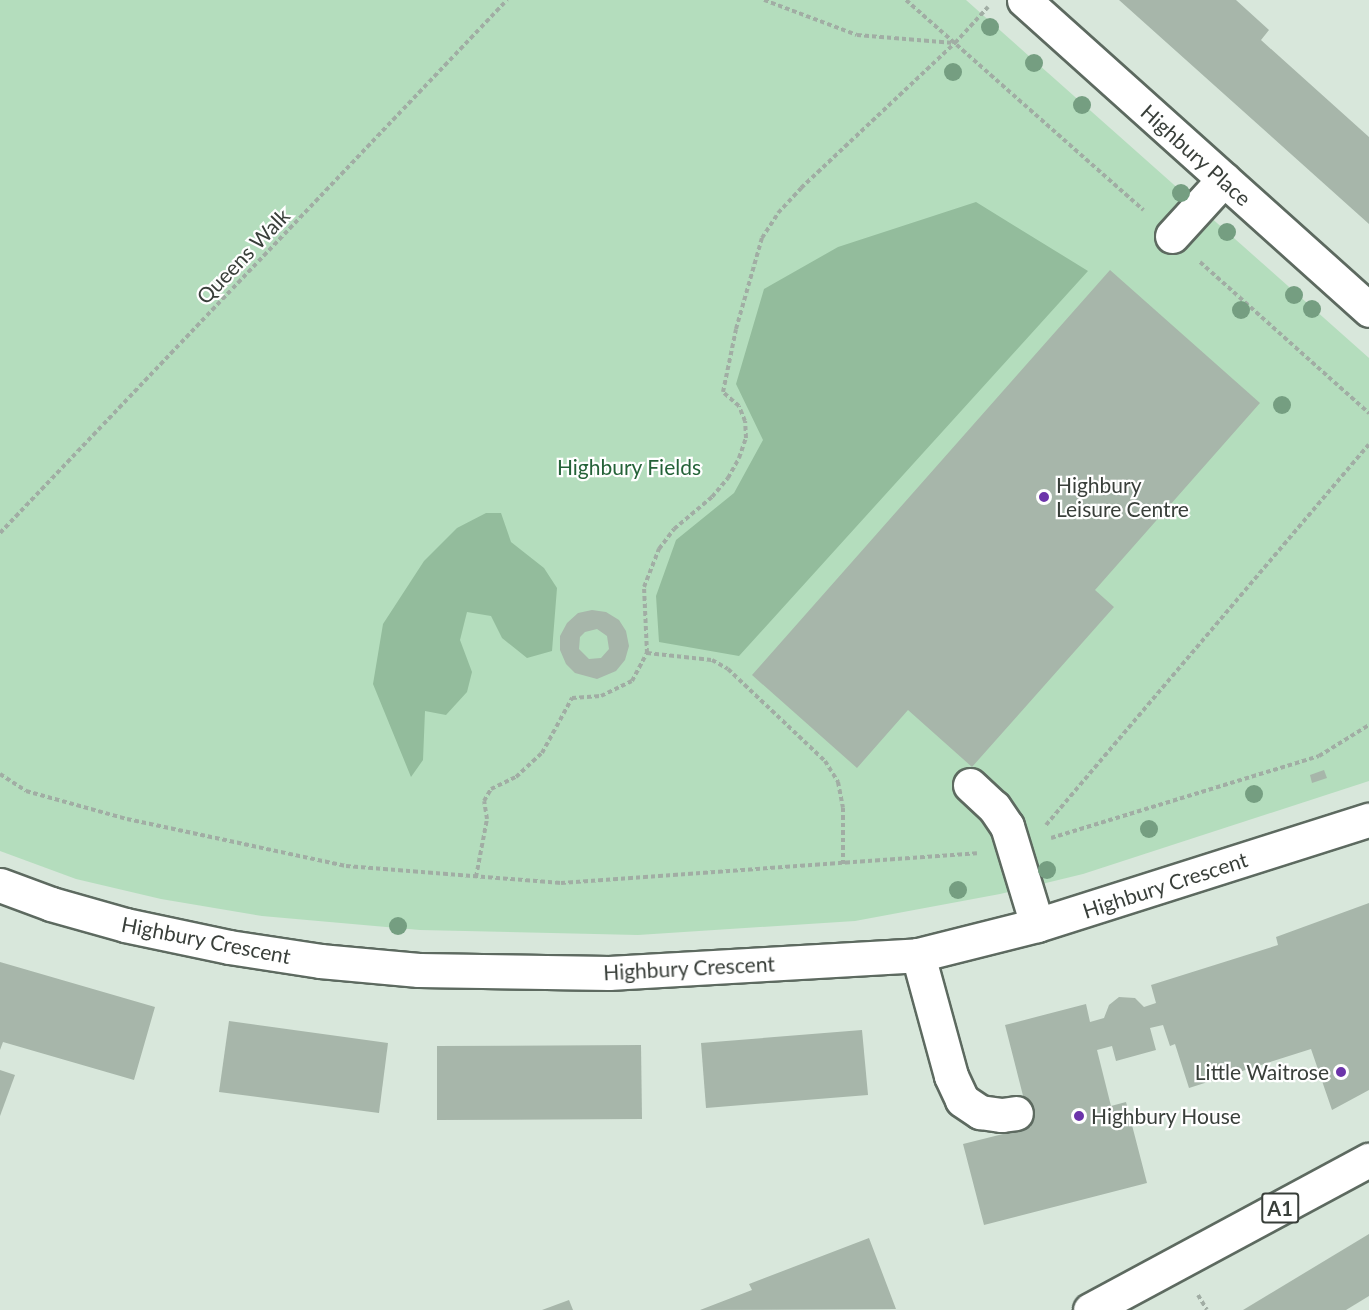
<!DOCTYPE html>
<html>
<head>
<meta charset="utf-8">
<style>
  body { margin:0 }
  #map { position:relative; width:1369px; height:1310px; overflow:hidden; background:#d8e7db; font-family:Lato,sans-serif }
  div>[style] { position:absolute }
  .green>* { inset:0; background:#b4ddbd }
  .forest>* { inset:0; background:#93bc9c }
  .building>* { inset:0; background:#a7b6aa }
  .path>* { height:4px; margin-top:-2px; transform-origin:0; background:repeating-linear-gradient(90deg,#a1ada4 0 4.5px,transparent 0 7.5px) }
  .roads { filter:drop-shadow(2px 0 #5d6a60) drop-shadow(-2px 0 #5d6a60) drop-shadow(0 2px #5d6a60) drop-shadow(0 -2px #5d6a60) }
  .minor>* { height:33px; margin:-16.5px; padding:0 16.5px; transform-origin:16.5px; border-radius:16.5px; background:#fff }
  .highway>* { height:33px; margin:-16.5px; padding:0 16.5px; transform-origin:16.5px; border-radius:16.5px; background:#fff }
  .trees>* { width:18px; height:18px; margin:-9px; border-radius:50%; background:#759e81 }
  .dots>* { width:16px; height:16px; translate:-50% -50%; box-sizing:border-box; border:3px solid #fff; border-radius:50% }
  span { translate:-50% -50%; white-space:nowrap; text-align:center; line-height:1.15; -webkit-text-stroke:4.5px #fff; paint-order:stroke }
  .shield-label span { padding:2px 4px; background:#fff; border:2px solid; border-radius:4px; -webkit-text-stroke-width:0 }
  .shield-label { font-size:20px; color:#393f3a; font-weight:700 }
  .street-label { font-size:21px; color:#393f3a }
  .park-label { font-size:21px; color:#246238 }
  .poi-label { font-size:21px; color:#393f3a }
  .left { translate:0 -50%; text-align:left }
  .right { translate:-100% -50%; text-align:right }
</style>
</head>
<body>
<div id="map">
  <div class="green">
    <i style="clip-path:polygon(0 0,966px 0,1369px 358px,1369px 781px,1083px 874px,1000px 894px,855px 921px,638px 935px,420px 930px,262px 916px,161px 899px,76px 879px,0 851px)"></i>
  </div>
  <div class="forest">
    <i style="clip-path:polygon(976px 202px,1088px 271px,739px 656px,659px 642px,656px 596px,676px 540px,734px 493px,763px 440px,736px 384px,764px 289px,838px 247px)"></i>
    <i style="clip-path:polygon(486px 513px,501px 513px,511px 542px,544px 568px,557px 588px,552px 651px,527px 658px,502px 638px,491px 616px,467px 612px,460px 640px,472px 672px,467px 692px,446px 715px,425px 711px,423px 760px,411px 777px,373px 684px,383px 624px,424px 561px,457px 528px)"></i>
  </div>
  <div class="building">
    <i style="clip-path:polygon(1119px 0,1236px 0,1269px 30px,1261px 40px,1369px 137px,1369px 224px)"></i>
    <i style="clip-path:polygon(1110px 270px,1260px 403px,1095px 590px,1114px 607px,972px 767px,908px 710px,857px 768px,752px 675px)"></i>
    <i style="clip-path:polygon(evenodd,592px 610px,606px 612px,619px 620px,626px 631px,629px 646px,625px 660px,616px 671px,597px 679px,575px 673px,566px 664px,560px 650px,560px 636px,567px 623px,578px 613px,592px 610px,597px 629px,607px 636px,609px 649px,601px 658px,589px 659px,579px 649px,580px 637px,585px 632px,597px 629px)"></i>
    <i style="clip-path:polygon(1324px 770px,1327px 778px,1312px 783px,1310px 775px)"></i>
    <i style="clip-path:polygon(1369px 903px,1369px 1090px,1332px 1110px,1311px 1049px,1189px 1088px,1175px 1044px,1170px 1046px,1163px 1025px,1150px 1028px,1156px 1050px,1116px 1061px,1112px 1046px,1097px 1050px,1111px 1106px,1126px 1102px,1147px 1183px,984px 1225px,963px 1144px,1031px 1127px,1005px 1025px,1086px 1004px,1090px 1022px,1104px 1018px,1109px 1005px,1119px 997px,1135px 998px,1144px 1007px,1156px 1003px,1151px 985px,1278px 945px,1276px 937px)"></i>
    <i style="clip-path:polygon(0 962px,155px 1007px,134px 1080px,3px 1042px,0 1050px)"></i>
    <i style="clip-path:polygon(229px 1021px,388px 1043px,379px 1113px,219px 1092px)"></i>
    <i style="clip-path:polygon(862px 1030px,868px 1095px,706px 1108px,701px 1043px)"></i>
    <i style="clip-path:polygon(641px 1045px,642px 1119px,437px 1120px,437px 1046px)"></i>
    <i style="clip-path:polygon(0 1070px,15px 1075px,0 1116px)"></i>
    <i style="clip-path:polygon(1369px 1234px,1369px 1296px,1346px 1310px,1243px 1310px)"></i>
    <i style="clip-path:polygon(869px 1238px,896px 1309px,700px 1310px,752px 1290px,749px 1284px)"></i>
    <i style="clip-path:polygon(569px 1300px,573px 1310px,542px 1310px)"></i>
  </div>
  <div class="path">
    <i style="left:764px;top:0;width:99px;rotate:20.6deg"></i>
    <i style="left:857px;top:35px;width:97px;rotate:4.7deg"></i>
    <i style="left:906px;top:0;width:317px;rotate:41.5deg"></i>
    <i style="left:1200px;top:262px;width:227px;rotate:41.8deg"></i>
    <i style="left:0;top:533px;width:736px;rotate:-46.43deg"></i>
    <i style="left:647px;top:653px;width:65px;rotate:6.1deg"></i>
    <i style="left:712px;top:660px;width:18px;rotate:29deg"></i>
    <i style="left:728px;top:669px;width:134px;rotate:43.5deg"></i>
    <i style="left:825px;top:761px;width:25px;rotate:58deg"></i>
    <i style="left:838px;top:782px;width:26px;rotate:79deg"></i>
    <i style="left:843px;top:808px;width:56px;rotate:90deg"></i>
    <i style="left:0;top:774px;width:31px;rotate:33deg"></i>
    <i style="left:26px;top:791px;width:105px;rotate:15.5deg"></i>
    <i style="left:127px;top:819px;width:224px;rotate:12.1deg"></i>
    <i style="left:346px;top:866px;width:216px;rotate:4.5deg"></i>
    <i style="left:561px;top:883px;width:417px;rotate:-4.1deg"></i>
    <i style="left:1046px;top:825px;width:499px;rotate:-49.7deg"></i>
    <i style="left:1051px;top:838px;width:280px;rotate:-17deg"></i>
    <i style="left:1319px;top:756px;width:59px;rotate:-31.8deg"></i>
    <i style="left:476px;top:877px;width:59px;rotate:-79.3deg"></i>
    <i style="left:487px;top:819px;width:18px;rotate:-99deg"></i>
    <i style="left:484px;top:801px;width:14px;rotate:-60deg"></i>
    <i style="left:491px;top:789px;width:28px;rotate:-26deg"></i>
    <i style="left:516px;top:777px;width:35px;rotate:-43deg"></i>
    <i style="left:542px;top:753px;width:63px;rotate:-61.4deg"></i>
    <i style="left:572px;top:698px;width:29px;rotate:-4deg"></i>
    <i style="left:601px;top:696px;width:34px;rotate:-26deg"></i>
    <i style="left:632px;top:681px;width:32px;rotate:-62deg"></i>
    <i style="left:647px;top:653px;width:66px;rotate:-92.6deg"></i>
    <i style="left:644px;top:587px;width:41px;rotate:-68.5deg"></i>
    <i style="left:659px;top:549px;width:25px;rotate:-53deg"></i>
    <i style="left:674px;top:529px;width:50px;rotate:-40.1deg"></i>
    <i style="left:712px;top:497px;width:25px;rotate:-50deg"></i>
    <i style="left:728px;top:478px;width:23px;rotate:-61deg"></i>
    <i style="left:739px;top:458px;width:21px;rotate:-71deg"></i>
    <i style="left:746px;top:438px;width:17px;rotate:-93deg"></i>
    <i style="left:745px;top:421px;width:16px;rotate:-112deg"></i>
    <i style="left:739px;top:406px;width:21px;rotate:-139deg"></i>
    <i style="left:723px;top:392px;width:64px;rotate:-78.3deg"></i>
    <i style="left:736px;top:329px;width:95px;rotate:-74.1deg"></i>
    <i style="left:762px;top:238px;width:30px;rotate:-57deg"></i>
    <i style="left:778px;top:213px;width:34px;rotate:-47deg"></i>
    <i style="left:801px;top:188px;width:212px;rotate:-43.3deg"></i>
    <i style="left:955px;top:43px;width:49px;rotate:-47.5deg"></i>
    <i style="left:1198px;top:1295px;width:17px;rotate:59deg"></i>
  </div>
  <div class="roads">
    <div class="minor">
      <i style="left:1024px;top:0;width:464px;rotate:41.9deg"></i>
      <i style="left:1172px;top:236px;width:77px;rotate:-47.6deg"></i>
      <i style="left:970px;top:785px;width:33px;rotate:43deg"></i>
      <i style="left:994px;top:807px;width:23px;rotate:56deg"></i>
      <i style="left:1007px;top:826px;width:103px;rotate:73.1deg"></i>
      <i style="left:0;top:885px;width:54px;rotate:20.4deg"></i>
      <i style="left:51px;top:904px;width:77px;rotate:15.8deg"></i>
      <i style="left:125px;top:925px;width:106px;rotate:11.9deg"></i>
      <i style="left:229px;top:947px;width:92px;rotate:8.7deg"></i>
      <i style="left:320px;top:961px;width:99px;rotate:5.2deg"></i>
      <i style="left:419px;top:970px;width:190px;rotate:0.9deg"></i>
      <i style="left:609px;top:973px;width:310px;rotate:-3.3deg"></i>
      <i style="left:918px;top:955px;width:123px;rotate:-14.1deg"></i>
      <i style="left:1037px;top:925px;width:348px;rotate:-17.6deg"></i>
      <i style="left:918px;top:955px;width:125px;rotate:74.7deg"></i>
      <i style="left:951px;top:1076px;width:26px;rotate:65deg"></i>
      <i style="left:962px;top:1100px;width:22px;rotate:34deg"></i>
      <i style="left:980px;top:1112px;width:22px;rotate:8deg"></i>
      <i style="left:1002px;top:1115px;width:14px;rotate:-8deg"></i>
    </div>
    <div class="highway">
      <i style="left:1090px;top:1310px;width:317px;rotate:-28.3deg"></i>
    </div>
  </div>
  <div class="trees">
    <i style="left:990px;top:27px"></i>
    <i style="left:1034px;top:63px"></i>
    <i style="left:953px;top:72px"></i>
    <i style="left:1082px;top:105px"></i>
    <i style="left:1181px;top:193px"></i>
    <i style="left:1227px;top:232px"></i>
    <i style="left:1294px;top:295px"></i>
    <i style="left:1312px;top:309px"></i>
    <i style="left:1241px;top:310px"></i>
    <i style="left:1282px;top:405px"></i>
    <i style="left:1254px;top:794px"></i>
    <i style="left:1149px;top:829px"></i>
    <i style="left:1047px;top:870px"></i>
    <i style="left:958px;top:890px"></i>
    <i style="left:398px;top:926px"></i>
  </div>
  <div class="dots">
    <i style="left:1044px;top:497px;background:#6c34aa"></i>
    <i style="left:1341px;top:1072px;background:#6c34aa"></i>
    <i style="left:1079px;top:1116px;background:#6c34aa"></i>
  </div>
  <div class="shield-label">
    <span style="left:1280px;top:1208px">A1</span>
  </div>
  <div class="street-label">
    <span style="left:1196px;top:155px;rotate:42deg">Highbury Place</span>
    <span style="left:243px;top:256px;rotate:-46deg">Queens Walk</span>
    <span style="left:1165px;top:885px;rotate:-18deg">Highbury Crescent</span>
    <span style="left:206px;top:940px;rotate:11deg">Highbury Crescent</span>
    <span style="left:689px;top:968px;rotate:-3deg">Highbury Crescent</span>
  </div>
  <div class="park-label">
    <span style="left:629px;top:467px">Highbury Fields</span>
  </div>
  <div class="poi-label">
    <span class="left" style="left:1056px;top:497px">Highbury<br>Leisure Centre</span>
    <span class="right" style="left:1329px;top:1072px">Little Waitrose</span>
    <span class="left" style="left:1091px;top:1116px">Highbury House</span>
  </div>
</div>
</body>
</html>
